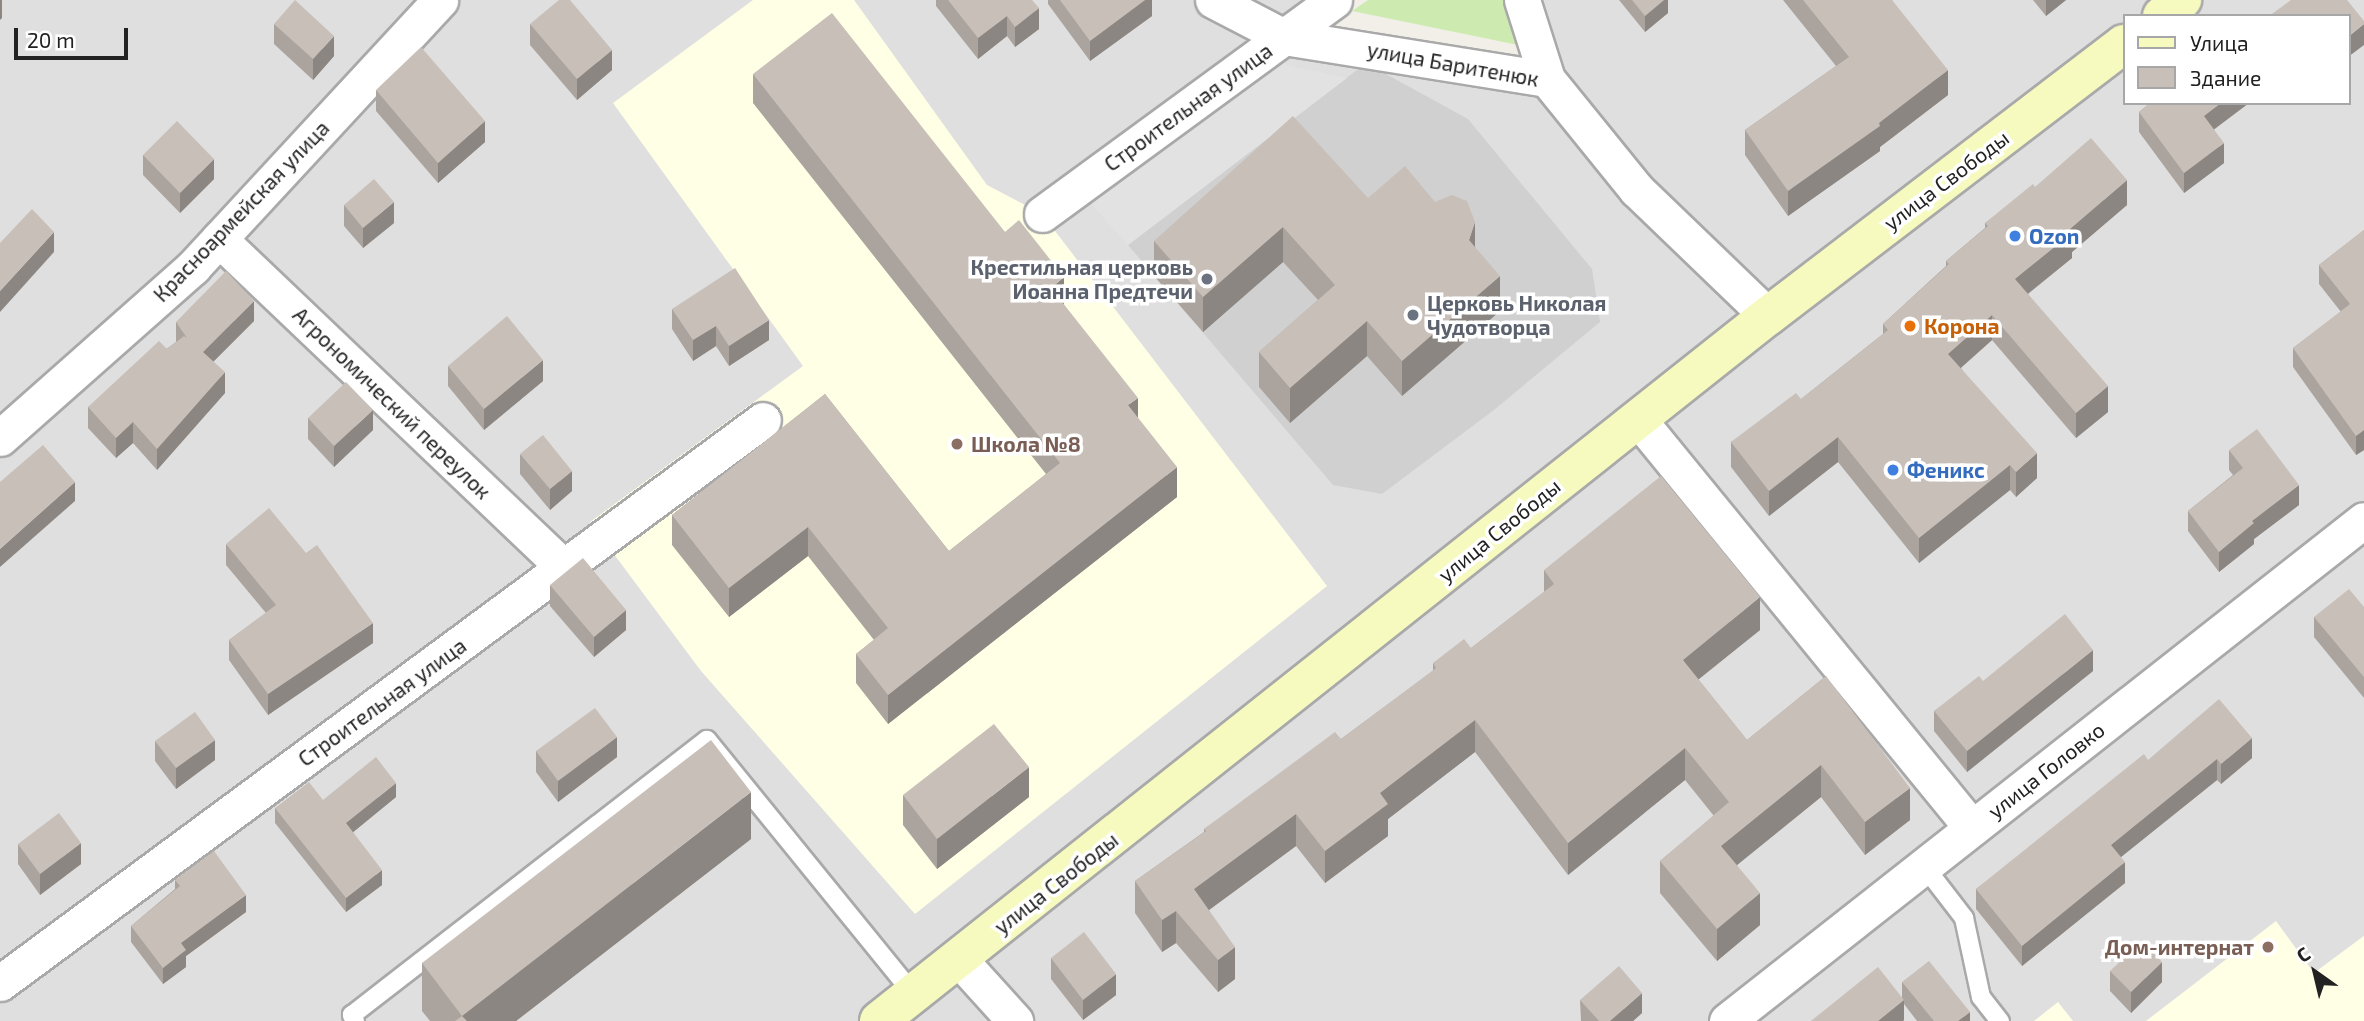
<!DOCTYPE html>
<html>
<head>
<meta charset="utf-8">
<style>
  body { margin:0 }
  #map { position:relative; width:2364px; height:1021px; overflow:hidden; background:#f2efe9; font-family:"Exo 2",sans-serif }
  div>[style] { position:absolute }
  .residential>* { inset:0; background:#e0dfdf }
  .education>* { inset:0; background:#ffffe5 }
  .religious>* { inset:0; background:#d0d0d0 }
  .grass>* { inset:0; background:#cdebb0 }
  .parking>* { inset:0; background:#e2e2e2 }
  .roads { filter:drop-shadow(2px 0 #a9a9a9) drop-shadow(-2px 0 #a9a9a9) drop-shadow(0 2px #a9a9a9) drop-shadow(0 -2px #a9a9a9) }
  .lane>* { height:18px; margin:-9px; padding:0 9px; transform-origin:9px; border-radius:9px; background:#fff }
  .street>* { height:35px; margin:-17.5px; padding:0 17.5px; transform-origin:17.5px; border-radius:17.5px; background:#fff }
  .secondary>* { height:38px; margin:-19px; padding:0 19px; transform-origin:19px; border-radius:19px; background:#f7fabf }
  .wall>* { inset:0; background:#aba49e }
  .shaded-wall>* { inset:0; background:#8b8681 }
  .building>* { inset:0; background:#c7bfb8 }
  .dots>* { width:19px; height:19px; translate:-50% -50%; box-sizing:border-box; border:4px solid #fff; border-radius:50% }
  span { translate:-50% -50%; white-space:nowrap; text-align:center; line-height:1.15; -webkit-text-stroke:7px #fff; paint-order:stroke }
  .street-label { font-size:21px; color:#222 }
  .shop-label { font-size:21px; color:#366cbe; font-weight:700 }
  .left { translate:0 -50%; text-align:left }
  .worship-label { font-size:21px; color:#5b616d; font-weight:700 }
  .right { translate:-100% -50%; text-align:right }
  .food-label { font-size:21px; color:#c56008; font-weight:700 }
  .education-label { font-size:21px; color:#785e54; font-weight:700 }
  .legend { position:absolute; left:2123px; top:14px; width:228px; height:91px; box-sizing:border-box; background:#fff; border:2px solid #a7a7a7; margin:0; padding:9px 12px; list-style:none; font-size:21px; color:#222 }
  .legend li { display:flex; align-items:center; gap:14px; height:35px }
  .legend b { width:35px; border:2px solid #a7a7a7 }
  .north { position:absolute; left:2280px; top:937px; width:70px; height:70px; -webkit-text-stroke:5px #fff; paint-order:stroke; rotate:326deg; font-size:19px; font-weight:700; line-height:28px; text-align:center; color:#222 }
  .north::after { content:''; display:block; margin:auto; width:24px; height:32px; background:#222; clip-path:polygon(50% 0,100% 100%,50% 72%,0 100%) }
  .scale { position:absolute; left:14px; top:28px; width:114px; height:32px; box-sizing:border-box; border:4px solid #222; border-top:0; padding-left:9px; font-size:21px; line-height:24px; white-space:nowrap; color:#222; -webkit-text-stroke:5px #fff; paint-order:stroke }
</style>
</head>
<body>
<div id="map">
  <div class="residential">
    <i style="clip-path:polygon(evenodd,0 0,1334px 0,1285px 36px,1546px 79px,1522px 0,2364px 0,2364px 936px,2314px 973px,2349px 1021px,0 1021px,0 0,2124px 16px,2348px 16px,2348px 103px,2124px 103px,2124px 16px)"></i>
  </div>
  <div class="education">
    <i style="clip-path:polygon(753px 0,854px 0,987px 185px,1042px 214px,1327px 586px,915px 914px,701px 671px,590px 522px,803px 366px,613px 103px)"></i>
    <i style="clip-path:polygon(2276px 921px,2314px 973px,2364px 936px,2364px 1021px,2146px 1021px)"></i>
    <i style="clip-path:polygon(2058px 1002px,2073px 1021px,2034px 1021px)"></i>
  </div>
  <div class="religious">
    <i style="clip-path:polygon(1366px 63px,1468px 119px,1592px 269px,1600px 322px,1494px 410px,1382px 494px,1333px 485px,1128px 245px)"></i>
  </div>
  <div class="grass">
    <i style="clip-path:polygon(1368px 0,1507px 0,1523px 46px,1352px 11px)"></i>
  </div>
  <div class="parking">
    <i style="clip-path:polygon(1255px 58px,1347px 78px,1128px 245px,1077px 188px)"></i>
  </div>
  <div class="roads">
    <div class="lane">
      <i style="left:1924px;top:866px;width:66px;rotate:52.4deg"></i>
      <i style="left:1964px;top:918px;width:81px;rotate:77.9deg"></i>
      <i style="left:1981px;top:997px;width:31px;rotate:52deg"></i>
      <i style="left:355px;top:1021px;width:7px;rotate:-117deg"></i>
      <i style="left:352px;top:1015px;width:449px;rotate:-37.8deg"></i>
      <i style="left:707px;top:740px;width:328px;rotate:50.9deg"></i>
    </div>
    <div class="street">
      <i style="left:1213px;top:0;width:80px;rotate:27.5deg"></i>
      <i style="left:1284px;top:37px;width:266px;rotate:9.1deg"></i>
      <i style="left:1547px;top:79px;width:143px;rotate:51deg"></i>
      <i style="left:1637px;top:190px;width:182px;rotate:43.9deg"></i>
      <i style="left:1522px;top:0;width:83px;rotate:72.4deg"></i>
      <i style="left:1042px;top:214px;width:362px;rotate:-36.2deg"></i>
      <i style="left:219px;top:239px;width:476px;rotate:43.6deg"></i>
      <i style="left:1638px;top:419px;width:528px;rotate:50.76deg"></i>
      <i style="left:0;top:438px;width:258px;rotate:-41.5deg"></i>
      <i style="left:193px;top:267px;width:364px;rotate:-47.2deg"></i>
      <i style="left:959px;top:959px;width:84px;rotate:47.9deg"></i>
      <i style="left:0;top:983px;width:948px;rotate:-36.42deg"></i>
      <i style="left:1727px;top:1021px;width:810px;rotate:-38.19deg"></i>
    </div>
    <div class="secondary">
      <i style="left:2162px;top:16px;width:26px;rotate:-39deg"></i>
      <i style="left:879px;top:1021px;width:1135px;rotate:-38.42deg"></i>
      <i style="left:1768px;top:316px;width:448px;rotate:-37.4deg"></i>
    </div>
  </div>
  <div class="wall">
    <i style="clip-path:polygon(936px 0,1032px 0,1039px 29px,1015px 47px,1007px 36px,978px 59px,936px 6px)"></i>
    <i style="clip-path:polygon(1048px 0,1152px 0,1152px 16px,1090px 61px,1048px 4px)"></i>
    <i style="clip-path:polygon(1619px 0,1668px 0,1668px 13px,1645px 32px)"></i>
    <i style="clip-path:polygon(1783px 0,1892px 0,1948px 95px,1880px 147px,1880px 151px,1788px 216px,1745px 155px,1745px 130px,1836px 66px)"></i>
    <i style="clip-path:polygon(2033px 0,2066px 0,2046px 16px)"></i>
    <i style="clip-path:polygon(274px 24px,334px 56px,313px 80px,274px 44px)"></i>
    <i style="clip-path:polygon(530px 24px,612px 70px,577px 100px,530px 45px)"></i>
    <i style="clip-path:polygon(753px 74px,1005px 232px,1064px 305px,1138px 418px,1177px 497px,888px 724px,856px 683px,856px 654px,874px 640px,808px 556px,729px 617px,672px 545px,672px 515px,825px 394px,949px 551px,1046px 474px,753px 103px)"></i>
    <i style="clip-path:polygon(376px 90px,485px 142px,438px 183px,376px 111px)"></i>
    <i style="clip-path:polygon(2150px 103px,2249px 103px,2214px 129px,2224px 163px,2184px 193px,2139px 132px,2139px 112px)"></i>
    <i style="clip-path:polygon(143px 155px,214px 179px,180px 213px,143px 175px)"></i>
    <i style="clip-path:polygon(2035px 187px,2127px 205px,2072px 252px,2072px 258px,2028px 294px,2108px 412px,2076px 438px,1992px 340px,1961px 368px,2037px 478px,2016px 497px,2010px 490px,1919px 563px,1838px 462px,1769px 516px,1731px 467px,1731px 442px,1801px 399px,1883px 334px,1883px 324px,1946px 266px,1946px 261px,1985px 228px,1985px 223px)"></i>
    <i style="clip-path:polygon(1368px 198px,1475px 247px,1500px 311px,1402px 396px,1367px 356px,1290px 423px,1259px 387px,1259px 352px,1318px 300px,1283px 262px,1203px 332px,1154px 276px,1154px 241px)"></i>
    <i style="clip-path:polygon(344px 205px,394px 223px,363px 248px,344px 226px)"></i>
    <i style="clip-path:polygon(2364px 230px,2364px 450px,2356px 455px,2293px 367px,2293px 348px,2341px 312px,2319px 284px,2319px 265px)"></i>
    <i style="clip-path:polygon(672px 309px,769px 340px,729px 366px,716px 346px,693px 361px,672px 329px)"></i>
    <i style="clip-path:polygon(254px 321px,213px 362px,225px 393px,157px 470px,133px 443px,116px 458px,88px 428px,88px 407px,176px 342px,176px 322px)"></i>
    <i style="clip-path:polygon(448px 366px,543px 381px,484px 430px,448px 386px)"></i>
    <i style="clip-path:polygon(308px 418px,373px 430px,334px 467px,308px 439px)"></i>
    <i style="clip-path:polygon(2229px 450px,2299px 505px,2254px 539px,2254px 544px,2219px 572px,2188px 531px,2188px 511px,2233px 475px,2229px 470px)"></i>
    <i style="clip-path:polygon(520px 454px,572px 491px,550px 510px,520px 474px)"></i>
    <i style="clip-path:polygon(226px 544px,373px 643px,268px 715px,229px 660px,229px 640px,266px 613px,226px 565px)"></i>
    <i style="clip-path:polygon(1544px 570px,1760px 630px,1698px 679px,1747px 740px,1826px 676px,1910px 820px,1865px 855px,1821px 797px,1737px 865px,1760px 925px,1717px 961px,1660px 893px,1660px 861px,1714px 816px,1685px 780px,1568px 875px,1475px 752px,1388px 819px,1388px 836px,1325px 883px,1296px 846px,1209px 910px,1235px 979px,1218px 992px,1176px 943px,1162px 952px,1135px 913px,1135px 881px,1204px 832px,1204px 829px,1341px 739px,1433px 671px,1433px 663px,1471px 648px,1544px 592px)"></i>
    <i style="clip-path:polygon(550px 585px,626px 630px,594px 657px,550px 606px)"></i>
    <i style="clip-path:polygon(2364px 607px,2364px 698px,2314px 637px,2314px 617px)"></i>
    <i style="clip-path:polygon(2093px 671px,1967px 772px,1934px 731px,1934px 711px,1983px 681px)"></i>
    <i style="clip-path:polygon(155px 741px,215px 760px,176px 789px,155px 761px)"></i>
    <i style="clip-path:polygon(536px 751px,617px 757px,558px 802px,536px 772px)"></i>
    <i style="clip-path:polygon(2252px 758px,2221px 784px,2217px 780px,2121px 857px,2125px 883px,2022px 966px,1976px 909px,1976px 889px,2148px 760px)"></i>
    <i style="clip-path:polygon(903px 795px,1029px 797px,937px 869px,903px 825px)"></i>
    <i style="clip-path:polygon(396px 797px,353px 832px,382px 885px,346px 912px,275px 823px,275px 808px,323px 800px)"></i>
    <i style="clip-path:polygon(751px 839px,516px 1021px,430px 1021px,422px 1011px,422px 963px)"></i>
    <i style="clip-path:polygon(18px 844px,81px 864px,40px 895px,18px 864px)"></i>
    <i style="clip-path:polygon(175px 880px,246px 912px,186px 956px,186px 967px,163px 984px,131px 942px,131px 926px,175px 889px)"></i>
    <i style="clip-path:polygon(1051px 958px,1116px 995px,1083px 1020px,1051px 979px)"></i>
    <i style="clip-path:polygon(2110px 971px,2162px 982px,2131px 1013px,2110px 991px)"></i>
    <i style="clip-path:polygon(1902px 982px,1970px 1021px,1917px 1021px,1904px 1004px,1904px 1020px,1903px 1021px,1811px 1021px,1902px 998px)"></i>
    <i style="clip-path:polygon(1580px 1000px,1642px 1013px,1633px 1021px,1581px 1021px)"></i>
  </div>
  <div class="shaded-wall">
    <i style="clip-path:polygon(0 0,2px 0,2px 18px,0 20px)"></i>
    <i style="clip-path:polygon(1145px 0,1152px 0,1152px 16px,1090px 61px,1090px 41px)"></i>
    <i style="clip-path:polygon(1664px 0,1668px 0,1668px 13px,1645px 32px,1645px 16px)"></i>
    <i style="clip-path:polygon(2046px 0,2066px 0,2046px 16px)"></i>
    <i style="clip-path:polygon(1039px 8px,1039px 29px,1015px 47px,1015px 27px)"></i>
    <i style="clip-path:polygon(1007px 16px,1007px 36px,978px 59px,978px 38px)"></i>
    <i style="clip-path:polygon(2364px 24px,2364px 45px,2348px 57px,2348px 37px)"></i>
    <i style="clip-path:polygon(334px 36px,334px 56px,313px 80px,313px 59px)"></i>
    <i style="clip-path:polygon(612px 50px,612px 70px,577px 100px,577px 79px)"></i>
    <i style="clip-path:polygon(1948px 70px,1948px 95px,1880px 147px,1880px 151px,1788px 216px,1788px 191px)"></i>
    <i style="clip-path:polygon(2221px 103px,2249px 103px,2204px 137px,2204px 116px)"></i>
    <i style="clip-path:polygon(485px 121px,485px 142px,438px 183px,438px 163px)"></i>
    <i style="clip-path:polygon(2224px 143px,2224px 163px,2184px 193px,2184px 173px)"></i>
    <i style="clip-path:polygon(214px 159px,214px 179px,180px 213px,180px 193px)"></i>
    <i style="clip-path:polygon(2127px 180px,2127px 205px,2072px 252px,2072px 258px,2015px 304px,2015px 279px,2070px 229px)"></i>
    <i style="clip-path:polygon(394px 202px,394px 223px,363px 248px,363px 228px)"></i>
    <i style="clip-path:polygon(1475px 222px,1475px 256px,1469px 240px)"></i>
    <i style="clip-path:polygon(1283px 227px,1283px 262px,1203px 332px,1203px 297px)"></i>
    <i style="clip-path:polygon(54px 232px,54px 252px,0 312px,0 291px)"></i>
    <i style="clip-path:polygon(1500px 276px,1500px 311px,1402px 396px,1402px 361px)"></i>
    <i style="clip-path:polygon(1064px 277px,1064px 306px,1051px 288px)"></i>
    <i style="clip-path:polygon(254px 301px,254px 321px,203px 372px,203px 352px)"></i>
    <i style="clip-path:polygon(1992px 315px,1992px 340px,1948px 379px,1948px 354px)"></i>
    <i style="clip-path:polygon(769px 320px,769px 340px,729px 366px,729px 346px)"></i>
    <i style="clip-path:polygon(1367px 321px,1367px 356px,1290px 423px,1290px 388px)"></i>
    <i style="clip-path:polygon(716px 326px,716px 346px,693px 361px,693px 340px)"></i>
    <i style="clip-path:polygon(543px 360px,543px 381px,484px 430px,484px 409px)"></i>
    <i style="clip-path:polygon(225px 372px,225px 393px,157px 470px,157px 449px)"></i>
    <i style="clip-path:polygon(2108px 386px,2108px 412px,2076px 438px,2076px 413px)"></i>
    <i style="clip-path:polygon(1138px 398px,1138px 427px,1128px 405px)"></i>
    <i style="clip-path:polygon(373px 410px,373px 430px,334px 467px,334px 446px)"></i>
    <i style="clip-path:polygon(133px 422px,133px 443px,116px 458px,116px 438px)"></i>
    <i style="clip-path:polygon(2364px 430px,2364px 450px,2356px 455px,2356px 436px)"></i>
    <i style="clip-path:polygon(1838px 437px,1838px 462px,1769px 516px,1769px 491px)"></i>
    <i style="clip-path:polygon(2037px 453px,2037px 478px,2016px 497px,2016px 472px)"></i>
    <i style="clip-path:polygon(2010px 465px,2010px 490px,1919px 563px,1919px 538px)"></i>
    <i style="clip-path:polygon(1177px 467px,1177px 497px,888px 724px,888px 695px)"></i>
    <i style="clip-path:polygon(572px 471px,572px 491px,550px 510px,550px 489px)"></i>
    <i style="clip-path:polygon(75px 482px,75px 501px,0 567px,0 549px)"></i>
    <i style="clip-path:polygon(2299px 485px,2299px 505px,2254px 539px,2254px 544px,2219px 572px,2219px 552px,2252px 521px)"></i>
    <i style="clip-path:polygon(808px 527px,808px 556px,729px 617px,729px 588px)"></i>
    <i style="clip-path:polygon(1760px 597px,1760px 630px,1683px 692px,1683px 660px)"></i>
    <i style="clip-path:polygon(626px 610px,626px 630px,594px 657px,594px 637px)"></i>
    <i style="clip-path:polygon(373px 623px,373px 643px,268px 715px,268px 694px)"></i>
    <i style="clip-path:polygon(2093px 650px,2093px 671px,1967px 772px,1967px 751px)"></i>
    <i style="clip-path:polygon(1475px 720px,1475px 752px,1388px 819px,1388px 836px,1325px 883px,1325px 851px,1380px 793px)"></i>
    <i style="clip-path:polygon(617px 737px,617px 757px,558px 802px,558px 781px)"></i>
    <i style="clip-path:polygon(2252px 738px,2252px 758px,2221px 784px,2221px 764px)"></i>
    <i style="clip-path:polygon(215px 740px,215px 760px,176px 789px,176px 768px)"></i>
    <i style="clip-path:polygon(1685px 748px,1685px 780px,1568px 875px,1568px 843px)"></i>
    <i style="clip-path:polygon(2217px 759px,2217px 780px,2111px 865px,2111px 845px)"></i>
    <i style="clip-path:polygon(1821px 765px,1821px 797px,1721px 878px,1721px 846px)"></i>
    <i style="clip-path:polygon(1029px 767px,1029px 797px,937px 869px,937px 839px)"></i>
    <i style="clip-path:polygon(396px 783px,396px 797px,346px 838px,346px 823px)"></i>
    <i style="clip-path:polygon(1910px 788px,1910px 820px,1865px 855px,1865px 822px)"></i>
    <i style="clip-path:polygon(751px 792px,751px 839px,516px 1021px,462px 1021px,462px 1016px)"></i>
    <i style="clip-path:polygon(1296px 814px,1296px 846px,1194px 921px,1194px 889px)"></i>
    <i style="clip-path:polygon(81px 843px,81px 864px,40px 895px,40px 874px)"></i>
    <i style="clip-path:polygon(2125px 862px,2125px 883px,2022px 966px,2022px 946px)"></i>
    <i style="clip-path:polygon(382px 870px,382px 885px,346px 912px,346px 898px)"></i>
    <i style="clip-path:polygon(1760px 893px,1760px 925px,1717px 961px,1717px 929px)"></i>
    <i style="clip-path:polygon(246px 895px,246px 912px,186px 956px,186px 967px,163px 984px,163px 968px,181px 943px)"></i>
    <i style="clip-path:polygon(1176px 911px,1176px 943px,1162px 952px,1162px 920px)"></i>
    <i style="clip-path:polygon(1235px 947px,1235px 979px,1218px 992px,1218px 960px)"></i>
    <i style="clip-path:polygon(2162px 962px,2162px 982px,2131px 1013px,2131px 992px)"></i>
    <i style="clip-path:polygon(1116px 974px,1116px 995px,1083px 1020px,1083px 1000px)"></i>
    <i style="clip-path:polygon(1642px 993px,1642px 1013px,1633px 1021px,1610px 1021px)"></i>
    <i style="clip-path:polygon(1904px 1000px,1904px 1020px,1903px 1021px,1878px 1021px)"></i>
    <i style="clip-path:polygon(1970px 1012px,1970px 1021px,1958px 1021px)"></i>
  </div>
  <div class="building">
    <i style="clip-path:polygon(295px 0,334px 36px,313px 59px,274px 24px)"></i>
    <i style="clip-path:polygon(559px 0,570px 0,612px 50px,577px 79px,530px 24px)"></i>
    <i style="clip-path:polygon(948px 0,1032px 0,1039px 8px,1015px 27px,1007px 16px,978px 38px)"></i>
    <i style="clip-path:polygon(1060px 0,1145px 0,1090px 41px)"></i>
    <i style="clip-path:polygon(1632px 0,1664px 0,1645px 16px)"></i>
    <i style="clip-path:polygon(1803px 0,1892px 0,1948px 70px,1879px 123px,1880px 126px,1788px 191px,1745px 130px,1849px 57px)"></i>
    <i style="clip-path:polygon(2291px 0,2347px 0,2364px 21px,2364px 24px,2348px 37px,2348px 16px,2269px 16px)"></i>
    <i style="clip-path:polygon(832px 13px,1005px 232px,1019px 220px,1064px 277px,1051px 288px,1138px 398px,1128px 405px,1177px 467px,888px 695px,856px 654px,888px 628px,808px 527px,729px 588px,672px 515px,825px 394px,949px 551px,1060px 463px,753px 74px)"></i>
    <i style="clip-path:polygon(421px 47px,485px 121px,438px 163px,376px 90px)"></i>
    <i style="clip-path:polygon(2150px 103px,2221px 103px,2204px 116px,2224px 143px,2184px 173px,2139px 112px)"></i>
    <i style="clip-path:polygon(1293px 116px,1368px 198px,1405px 166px,1435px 202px,1452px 195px,1467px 201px,1475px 222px,1469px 240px,1500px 276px,1402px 361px,1367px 321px,1290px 388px,1259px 352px,1335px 285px,1283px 227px,1203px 297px,1154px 241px)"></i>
    <i style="clip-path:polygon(177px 121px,214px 159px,180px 193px,143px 155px)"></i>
    <i style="clip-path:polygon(2091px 138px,2127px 180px,2070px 229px,2072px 233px,2015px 279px,2108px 386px,2076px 413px,1992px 315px,1948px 354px,2037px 453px,2016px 472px,2010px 465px,1919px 538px,1838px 437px,1769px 491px,1731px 442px,1796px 393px,1801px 399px,1888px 330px,1883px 324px,1949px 264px,1946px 261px,1988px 226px,1985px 223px,2033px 184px,2035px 187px)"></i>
    <i style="clip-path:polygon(374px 179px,394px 202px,363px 228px,344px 205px)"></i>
    <i style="clip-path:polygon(32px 209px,54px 232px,0 291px,0 243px)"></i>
    <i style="clip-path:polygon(2364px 230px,2364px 430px,2356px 436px,2293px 348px,2350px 304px,2319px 265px)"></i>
    <i style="clip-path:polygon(735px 268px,769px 320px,729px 346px,716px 326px,693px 340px,672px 309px)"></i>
    <i style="clip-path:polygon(226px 271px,254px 301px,203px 352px,225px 372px,157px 449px,133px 422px,116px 438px,88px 407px,159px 341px,167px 349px,184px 336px,187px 338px,176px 322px)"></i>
    <i style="clip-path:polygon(507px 316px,543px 360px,484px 409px,448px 366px)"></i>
    <i style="clip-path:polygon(346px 382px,373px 410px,334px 446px,308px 418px)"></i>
    <i style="clip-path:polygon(2257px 429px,2299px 485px,2252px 521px,2254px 523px,2219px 552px,2188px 511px,2243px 468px,2229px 450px)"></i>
    <i style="clip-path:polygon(543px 435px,572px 471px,550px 489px,520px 454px)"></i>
    <i style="clip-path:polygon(43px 445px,75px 482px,0 549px,0 482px)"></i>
    <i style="clip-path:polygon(1661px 476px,1760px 597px,1683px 660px,1747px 740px,1826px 676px,1910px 788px,1865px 822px,1821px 765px,1721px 846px,1760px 893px,1717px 929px,1660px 861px,1729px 802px,1685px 748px,1568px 843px,1475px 720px,1380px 793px,1388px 804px,1325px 851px,1296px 814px,1194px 889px,1235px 947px,1218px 960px,1176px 911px,1162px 920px,1135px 881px,1206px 831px,1204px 829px,1335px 732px,1341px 739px,1436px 668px,1433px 663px,1464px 639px,1471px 648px,1554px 584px,1544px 570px)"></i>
    <i style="clip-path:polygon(269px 508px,306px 553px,317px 545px,373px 623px,268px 694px,229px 640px,276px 605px,226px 544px)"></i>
    <i style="clip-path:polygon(583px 558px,626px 610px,594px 637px,550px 585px)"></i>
    <i style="clip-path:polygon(2349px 589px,2364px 607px,2364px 677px,2314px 617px)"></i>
    <i style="clip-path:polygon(2065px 614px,2093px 650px,1967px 751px,1934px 711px,1979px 676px,1983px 681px)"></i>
    <i style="clip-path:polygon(2219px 699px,2252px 738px,2221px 764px,2217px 759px,2111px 845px,2125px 862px,2022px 946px,1976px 889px,2144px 754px,2148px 760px)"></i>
    <i style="clip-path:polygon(595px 708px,617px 737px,558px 781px,536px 751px)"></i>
    <i style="clip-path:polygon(195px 712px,215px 740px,176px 768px,155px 741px)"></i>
    <i style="clip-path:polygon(994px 724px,1029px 767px,937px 839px,903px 795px)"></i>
    <i style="clip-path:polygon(711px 740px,751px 792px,462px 1016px,422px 963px)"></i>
    <i style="clip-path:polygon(376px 757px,396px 783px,346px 823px,382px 870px,346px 898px,275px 808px,309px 782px,323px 800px)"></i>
    <i style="clip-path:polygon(59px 813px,81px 843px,40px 874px,18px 844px)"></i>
    <i style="clip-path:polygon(214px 851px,246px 895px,181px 943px,186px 950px,163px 968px,131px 926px,180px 886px,175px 880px)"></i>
    <i style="clip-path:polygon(1084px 932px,1116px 974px,1083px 1000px,1051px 958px)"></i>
    <i style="clip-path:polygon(2142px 941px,2162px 962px,2131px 992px,2110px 971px)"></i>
    <i style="clip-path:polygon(1929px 961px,1970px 1012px,1958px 1021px,1934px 1021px,1902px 982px)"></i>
    <i style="clip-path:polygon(1619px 966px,1642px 993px,1610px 1021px,1599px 1021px,1580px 1000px)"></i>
    <i style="clip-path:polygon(1878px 967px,1904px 1000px,1878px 1021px,1811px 1021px)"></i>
    <i style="clip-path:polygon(462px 1016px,467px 1021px,455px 1021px)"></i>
  </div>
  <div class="dots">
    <i style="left:2015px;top:236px;background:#3f7fe0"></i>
    <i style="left:1207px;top:279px;background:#6b7280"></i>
    <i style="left:1413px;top:315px;background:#6b7280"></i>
    <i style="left:1910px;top:326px;background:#e8710a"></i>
    <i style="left:957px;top:444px;background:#8d6e63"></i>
    <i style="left:1893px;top:470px;background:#3f7fe0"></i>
    <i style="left:2268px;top:947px;background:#8d6e63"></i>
  </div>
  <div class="street-label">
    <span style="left:1453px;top:64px;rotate:10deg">улица Баритенюк</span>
    <span style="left:1188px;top:107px;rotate:-36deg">Строительная улица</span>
    <span style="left:1946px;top:180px;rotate:-37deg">улица Свободы</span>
    <span style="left:241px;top:211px;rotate:-46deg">Красноармейская улица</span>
    <span style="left:392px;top:403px;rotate:44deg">Агрономический переулок</span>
    <span style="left:1499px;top:530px;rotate:-39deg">улица Свободы</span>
    <span style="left:382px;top:702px;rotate:-36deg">Строительная улица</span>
    <span style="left:2046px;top:770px;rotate:-38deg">улица Головко</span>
    <span style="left:1056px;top:883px;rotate:-38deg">улица Свободы</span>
  </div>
  <div class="shop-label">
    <span class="left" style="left:2029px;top:236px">Ozon</span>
    <span class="left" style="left:1907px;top:470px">Феникс</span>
  </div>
  <div class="worship-label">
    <span class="right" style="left:1193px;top:279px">Крестильная церковь<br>Иоанна Предтечи</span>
    <span class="left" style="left:1427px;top:315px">Церковь Николая<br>Чудотворца</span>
  </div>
  <div class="food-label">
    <span class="left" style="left:1924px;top:326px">Корона</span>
  </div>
  <div class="education-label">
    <span class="left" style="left:971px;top:444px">Школа №8</span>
    <span class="right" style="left:2254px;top:947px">Дом-интернат</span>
  </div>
  <ul class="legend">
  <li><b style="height:9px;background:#f7fabf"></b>Улица</li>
  <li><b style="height:19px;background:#c7bfb8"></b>Здание</li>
  </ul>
  <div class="north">С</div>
  <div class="scale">20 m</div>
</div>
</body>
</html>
